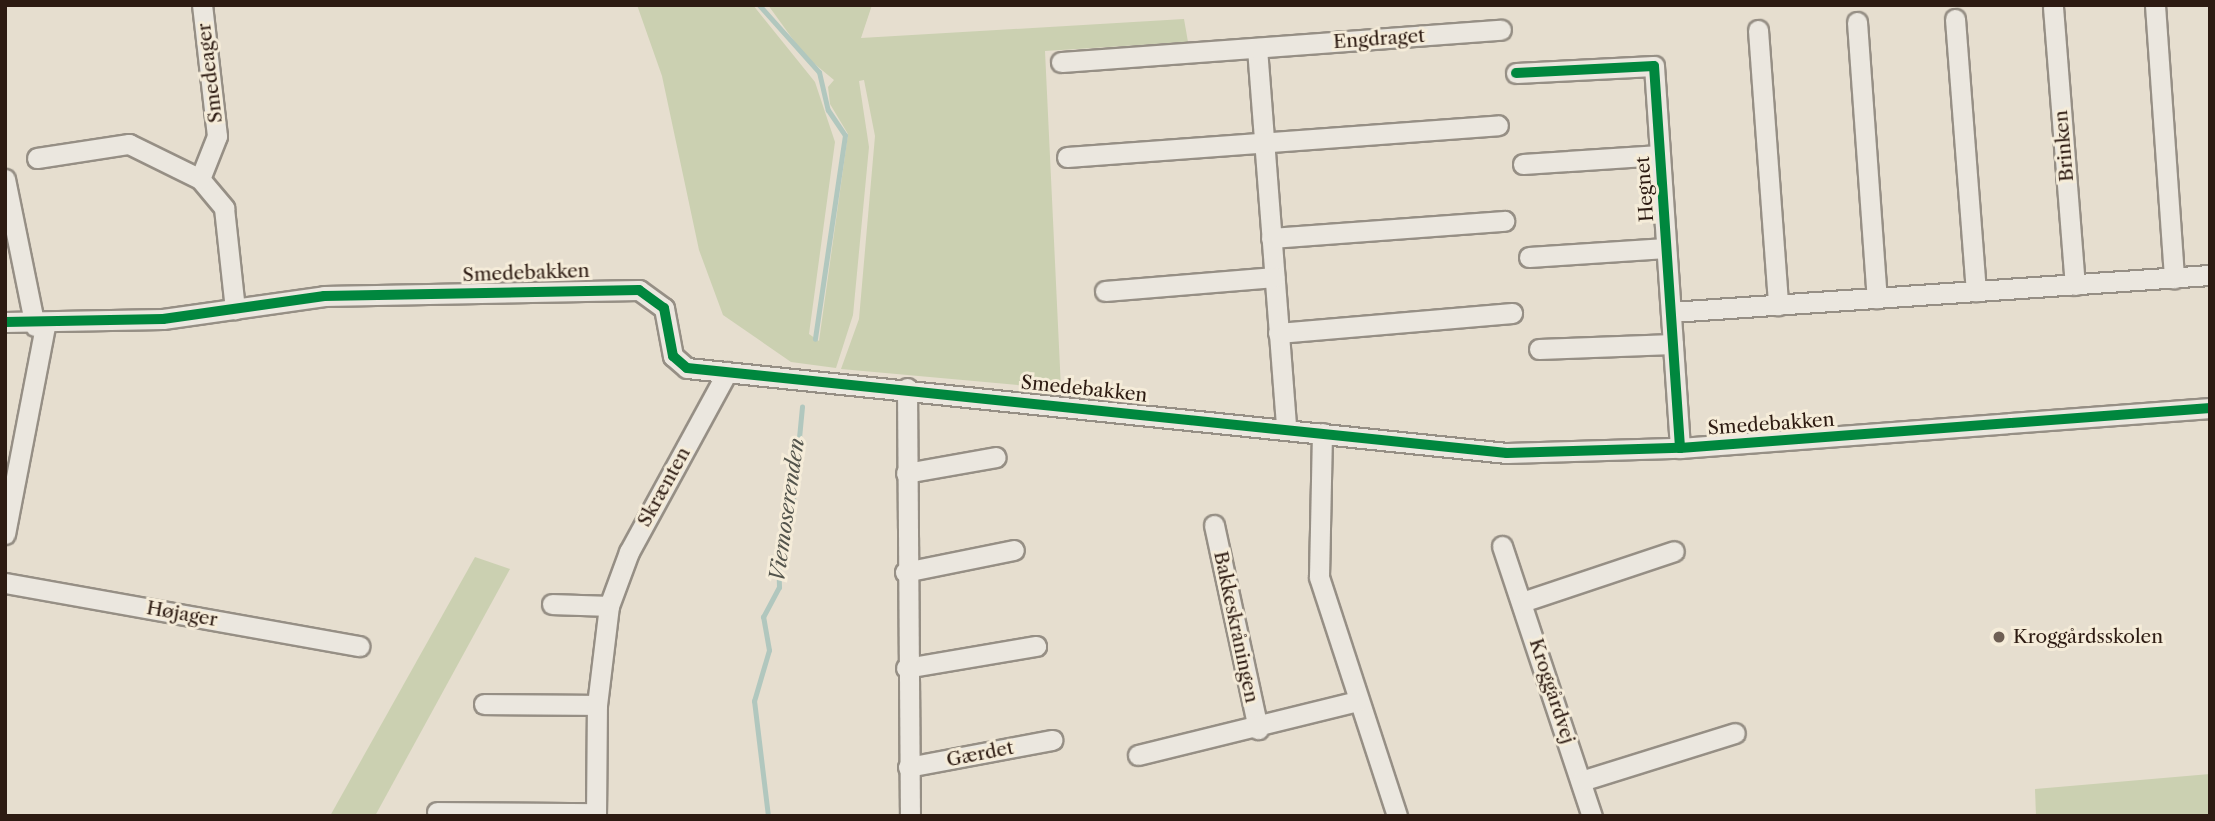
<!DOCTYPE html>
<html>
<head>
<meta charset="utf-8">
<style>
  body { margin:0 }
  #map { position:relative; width:2215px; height:821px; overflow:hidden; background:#e6decf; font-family:"Libre Caslon Text",serif }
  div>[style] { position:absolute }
  .green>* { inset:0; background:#cbd0b1 }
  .stream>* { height:5px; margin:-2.5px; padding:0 2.5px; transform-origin:2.5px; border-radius:2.5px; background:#b1c7be }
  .roads { filter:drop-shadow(2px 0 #968f85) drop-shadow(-2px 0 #968f85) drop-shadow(0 2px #968f85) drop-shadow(0 -2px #968f85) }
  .minor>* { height:19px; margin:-9.5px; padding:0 9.5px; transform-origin:9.5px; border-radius:9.5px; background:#ebe7df }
  .cycleway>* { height:10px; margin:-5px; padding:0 5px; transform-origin:5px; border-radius:5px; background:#00873e }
  .dots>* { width:19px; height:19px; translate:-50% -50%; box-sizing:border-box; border:4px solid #f5ecd9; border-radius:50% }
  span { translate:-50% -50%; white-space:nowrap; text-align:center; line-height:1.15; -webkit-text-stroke:6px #f5ecd9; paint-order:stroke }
  .street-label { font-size:19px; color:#2d1b12 }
  .poi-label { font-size:19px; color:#2d1b12 }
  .left { translate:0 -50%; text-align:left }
  .water-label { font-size:21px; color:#53544c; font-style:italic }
  .frame { position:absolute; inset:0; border:7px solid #2d1b12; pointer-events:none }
</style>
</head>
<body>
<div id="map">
  <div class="green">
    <i style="clip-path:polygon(637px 5px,753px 5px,815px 82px,835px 142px,809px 334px,819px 341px,848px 134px,830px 104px,828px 87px,834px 80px,805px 56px,768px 5px,872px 5px,861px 38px,1184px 19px,1188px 42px,1045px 51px,1061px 389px,841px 369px,859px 319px,875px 136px,864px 80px,859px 81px,869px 147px,853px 315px,836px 368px,791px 362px,723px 315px,699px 250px,662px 76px)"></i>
    <i style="clip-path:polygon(475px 557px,510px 569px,375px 816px,330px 816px)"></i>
    <i style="clip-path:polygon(2210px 774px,2210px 816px,2036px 816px,2035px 789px)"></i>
  </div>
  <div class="stream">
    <i style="left:759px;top:5px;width:90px;rotate:48.2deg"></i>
    <i style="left:819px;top:72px;width:39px;rotate:77deg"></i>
    <i style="left:828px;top:110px;width:30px;rotate:56deg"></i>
    <i style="left:845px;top:135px;width:206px;rotate:98.4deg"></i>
    <i style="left:768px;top:816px;width:116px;rotate:-96.9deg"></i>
    <i style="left:754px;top:701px;width:53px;rotate:-73.6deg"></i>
    <i style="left:769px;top:650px;width:34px;rotate:-100deg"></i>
    <i style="left:763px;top:617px;width:34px;rotate:-62deg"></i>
    <i style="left:779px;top:587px;width:42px;rotate:-91.4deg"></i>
    <i style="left:778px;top:545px;width:47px;rotate:-71.6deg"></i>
    <i style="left:793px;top:500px;width:94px;rotate:-84.5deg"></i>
  </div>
  <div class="roads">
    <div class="minor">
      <i style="left:2155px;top:5px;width:274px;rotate:86deg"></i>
      <i style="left:2053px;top:7px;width:279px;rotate:85.5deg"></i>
      <i style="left:1955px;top:19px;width:273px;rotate:85.6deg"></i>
      <i style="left:1857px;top:22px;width:277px;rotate:85.9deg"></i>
      <i style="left:1758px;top:30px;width:276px;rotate:85.8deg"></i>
      <i style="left:1257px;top:48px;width:382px;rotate:85.6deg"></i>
      <i style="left:1061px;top:62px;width:441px;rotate:-4.2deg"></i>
      <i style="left:1516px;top:73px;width:138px;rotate:-2.9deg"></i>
      <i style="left:1654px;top:66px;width:383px;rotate:86.1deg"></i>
      <i style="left:1067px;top:157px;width:432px;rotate:-4.2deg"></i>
      <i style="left:37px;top:158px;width:93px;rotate:-8.7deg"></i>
      <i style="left:129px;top:144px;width:79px;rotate:26.2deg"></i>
      <i style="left:200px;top:179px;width:38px;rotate:50deg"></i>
      <i style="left:224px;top:208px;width:102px;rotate:83.8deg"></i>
      <i style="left:1523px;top:164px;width:137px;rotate:-3.8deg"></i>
      <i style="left:5px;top:179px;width:150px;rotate:78.5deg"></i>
      <i style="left:200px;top:179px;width:46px;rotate:-68.4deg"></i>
      <i style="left:217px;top:136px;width:132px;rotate:-96.5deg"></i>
      <i style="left:1271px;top:238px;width:234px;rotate:-4.2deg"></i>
      <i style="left:1529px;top:257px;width:137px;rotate:-3.8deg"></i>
      <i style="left:1105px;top:291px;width:170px;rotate:-4.7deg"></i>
      <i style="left:1671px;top:312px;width:540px;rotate:-3.93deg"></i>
      <i style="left:5px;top:322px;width:158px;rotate:-1.1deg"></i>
      <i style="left:163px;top:319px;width:163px;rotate:-8.1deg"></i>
      <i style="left:324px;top:296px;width:315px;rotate:-1.1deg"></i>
      <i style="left:639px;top:290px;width:31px;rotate:36deg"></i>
      <i style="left:664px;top:308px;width:49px;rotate:79.4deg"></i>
      <i style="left:673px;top:356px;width:18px;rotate:41deg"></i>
      <i style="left:687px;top:368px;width:824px;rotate:5.92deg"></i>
      <i style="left:1507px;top:453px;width:173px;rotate:-1.7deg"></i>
      <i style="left:1680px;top:448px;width:532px;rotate:-4.32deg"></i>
      <i style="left:1278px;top:333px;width:235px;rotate:-4.9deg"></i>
      <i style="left:1539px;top:349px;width:134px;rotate:-2.1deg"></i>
      <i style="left:907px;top:388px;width:428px;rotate:89.6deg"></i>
      <i style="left:1322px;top:433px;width:144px;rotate:91.2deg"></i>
      <i style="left:1319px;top:577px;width:251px;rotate:71.9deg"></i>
      <i style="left:906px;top:473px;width:91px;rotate:-10.1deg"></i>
      <i style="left:1214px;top:525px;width:209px;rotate:77.8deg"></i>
      <i style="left:5px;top:534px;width:212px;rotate:-79.1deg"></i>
      <i style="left:1502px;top:546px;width:285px;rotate:71.6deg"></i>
      <i style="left:905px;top:572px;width:111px;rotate:-11.4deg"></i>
      <i style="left:5px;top:583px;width:360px;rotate:10.1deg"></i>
      <i style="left:1522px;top:602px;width:160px;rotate:-18.5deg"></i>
      <i style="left:552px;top:604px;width:57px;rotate:2deg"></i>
      <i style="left:906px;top:668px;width:132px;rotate:-9.6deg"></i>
      <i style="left:484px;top:704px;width:113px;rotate:0.5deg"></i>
      <i style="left:1138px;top:755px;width:227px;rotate:-13.8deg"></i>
      <i style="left:908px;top:767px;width:147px;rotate:-10.6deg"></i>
      <i style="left:1581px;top:781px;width:161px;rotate:-17.3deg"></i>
      <i style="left:437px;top:812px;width:159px;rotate:0.4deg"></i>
      <i style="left:596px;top:816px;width:111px;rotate:-89.5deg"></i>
      <i style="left:597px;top:705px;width:100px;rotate:-83.1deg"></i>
      <i style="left:609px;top:606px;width:58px;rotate:-69.7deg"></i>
      <i style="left:629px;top:552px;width:205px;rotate:-61.4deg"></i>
    </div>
  </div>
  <div class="cycleway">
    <i style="left:1516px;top:73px;width:138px;rotate:-2.9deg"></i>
    <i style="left:1654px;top:66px;width:383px;rotate:86.1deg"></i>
    <i style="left:5px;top:322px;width:158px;rotate:-1.1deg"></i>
    <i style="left:163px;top:319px;width:163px;rotate:-8.1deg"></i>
    <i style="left:324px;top:296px;width:315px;rotate:-1.1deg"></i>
    <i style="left:639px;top:290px;width:31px;rotate:36deg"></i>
    <i style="left:664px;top:308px;width:49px;rotate:79.4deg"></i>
    <i style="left:673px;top:356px;width:18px;rotate:41deg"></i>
    <i style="left:687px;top:368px;width:824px;rotate:5.92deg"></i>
    <i style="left:1507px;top:453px;width:173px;rotate:-1.7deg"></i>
    <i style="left:1680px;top:448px;width:532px;rotate:-4.32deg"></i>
  </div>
  <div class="dots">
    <i style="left:1999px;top:637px;background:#6e5f54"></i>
  </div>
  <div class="street-label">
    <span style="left:1379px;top:39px;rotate:-4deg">Engdraget</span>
    <span style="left:210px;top:73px;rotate:-97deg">Smedeager</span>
    <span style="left:2064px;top:146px;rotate:-95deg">Brinken</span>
    <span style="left:1645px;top:189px;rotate:-94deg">Hegnet</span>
    <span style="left:526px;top:273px;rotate:-2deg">Smedebakken</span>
    <span style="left:1084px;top:389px;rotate:6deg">Smedebakken</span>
    <span style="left:1771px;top:424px;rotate:-4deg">Smedebakken</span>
    <span style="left:664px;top:487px;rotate:-61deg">Skrænten</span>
    <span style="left:182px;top:614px;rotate:10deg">Højager</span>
    <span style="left:1236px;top:627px;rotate:78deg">Bakkeskråningen</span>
    <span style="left:1552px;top:691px;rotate:72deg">Kroggårdvej</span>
    <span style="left:980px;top:754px;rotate:-11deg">Gærdet</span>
  </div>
  <div class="poi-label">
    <span class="left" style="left:2013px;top:637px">Kroggårdsskolen</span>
  </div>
  <div class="water-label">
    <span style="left:787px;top:510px;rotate:-82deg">Viemoserenden</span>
  </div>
  <div class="frame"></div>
</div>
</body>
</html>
